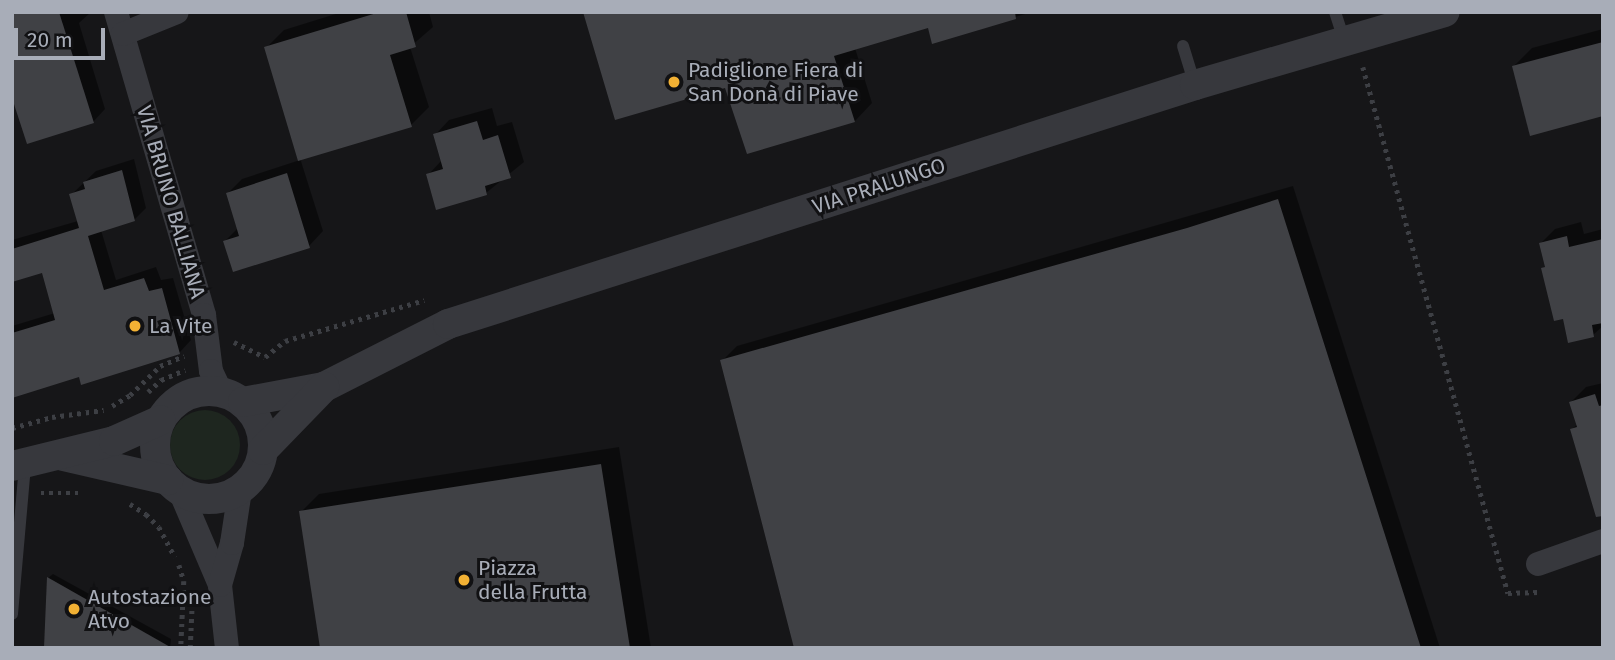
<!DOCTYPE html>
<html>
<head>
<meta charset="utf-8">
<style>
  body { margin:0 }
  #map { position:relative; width:1615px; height:660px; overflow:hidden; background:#161618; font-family:"Fira Sans",sans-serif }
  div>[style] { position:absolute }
  .green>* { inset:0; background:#1e261f }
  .round { border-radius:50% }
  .shadow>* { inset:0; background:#0007 }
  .building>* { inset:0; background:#404145 }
  .path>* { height:4.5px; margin-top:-2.25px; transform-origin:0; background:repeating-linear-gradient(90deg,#3d3f44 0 3.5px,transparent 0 8.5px) }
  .service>* { height:12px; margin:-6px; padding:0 6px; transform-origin:6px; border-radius:6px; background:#37383d }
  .minor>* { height:24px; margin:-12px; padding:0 12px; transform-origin:12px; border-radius:12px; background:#37383d }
  .tertiary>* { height:30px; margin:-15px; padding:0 15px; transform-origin:15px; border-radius:15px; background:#37383d }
  .tertiary>.ring { margin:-15px; padding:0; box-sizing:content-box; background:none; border:30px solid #37383d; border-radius:50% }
  .dots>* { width:19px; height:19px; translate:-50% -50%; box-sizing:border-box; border:4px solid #111113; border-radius:50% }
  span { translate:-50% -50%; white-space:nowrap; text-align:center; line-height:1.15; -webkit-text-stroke:6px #111113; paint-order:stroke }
  .poi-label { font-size:21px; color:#a8adb8 }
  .left { translate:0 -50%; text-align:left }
  .street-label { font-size:21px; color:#a8adb8 }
  .frame { position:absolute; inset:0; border:14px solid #a8adb8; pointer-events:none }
  .scale { position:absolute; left:14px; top:28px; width:91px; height:32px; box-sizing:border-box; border:4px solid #a8adb8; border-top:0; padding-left:9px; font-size:21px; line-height:24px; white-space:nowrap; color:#a8adb8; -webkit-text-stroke:5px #111113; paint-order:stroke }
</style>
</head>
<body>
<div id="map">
  <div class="green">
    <i class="round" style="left:170px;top:410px;width:70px;height:70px"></i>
  </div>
  <div class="shadow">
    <i style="clip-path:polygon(12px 12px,91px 12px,79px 23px,105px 109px,93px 122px)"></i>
    <i style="clip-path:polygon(342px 12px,429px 12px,433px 27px,410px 47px,429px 107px,411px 125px,300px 158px,323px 231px,309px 246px,225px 241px,238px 228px,228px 193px,242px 179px,300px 160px,266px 48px,284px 30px)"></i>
    <i style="clip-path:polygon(585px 12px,1032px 12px,933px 42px,929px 26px,855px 48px,872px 103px,855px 121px,726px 86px)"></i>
    <i style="clip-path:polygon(1603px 29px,1603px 114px,1514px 66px,1532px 48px)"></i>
    <i style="clip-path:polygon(492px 108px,497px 126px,512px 122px,524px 162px,486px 193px,428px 175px,442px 160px,435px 135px,449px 120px)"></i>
    <i style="clip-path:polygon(134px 159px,146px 208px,134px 220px,101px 230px,116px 280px,156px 267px,161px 280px,173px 278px,191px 340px,180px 352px,82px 383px,80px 375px,12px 396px,12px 326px,55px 313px,43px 271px,12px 271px,12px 240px,78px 221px,71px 195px,96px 171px)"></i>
    <i style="clip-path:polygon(1293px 186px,1440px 648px,795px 648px,722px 361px,737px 346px)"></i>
    <i style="clip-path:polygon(1581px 222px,1584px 234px,1603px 229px,1603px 326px,1593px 335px,1564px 317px,1543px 269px,1546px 265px,1541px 243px,1555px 229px)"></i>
    <i style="clip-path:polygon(1603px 383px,1603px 500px,1572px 429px,1578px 424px,1571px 402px,1586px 387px)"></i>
    <i style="clip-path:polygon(619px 447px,651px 648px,322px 648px,301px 512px,319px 494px)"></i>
    <i style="clip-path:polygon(53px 574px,171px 639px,170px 648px,48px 578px)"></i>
  </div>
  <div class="building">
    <i style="clip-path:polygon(12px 12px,59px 12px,94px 123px,27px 144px,12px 98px)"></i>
    <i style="clip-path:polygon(380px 12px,406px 12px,416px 47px,390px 55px,412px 127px,298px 161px,264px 47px)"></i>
    <i style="clip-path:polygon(583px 12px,1015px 12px,1016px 19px,932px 44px,928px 28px,834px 56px,855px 122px,747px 154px,725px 88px,615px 120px)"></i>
    <i style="clip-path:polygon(1603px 42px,1603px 116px,1530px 136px,1512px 66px)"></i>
    <i style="clip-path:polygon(477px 121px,483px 140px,498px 135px,511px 178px,485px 186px,487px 195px,436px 210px,426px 174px,443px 169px,433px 134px)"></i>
    <i style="clip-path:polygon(122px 170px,135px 221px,88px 236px,104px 290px,144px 278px,149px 291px,162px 288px,180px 354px,81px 385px,79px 377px,12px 398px,12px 333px,55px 320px,42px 273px,12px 282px,12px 249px,79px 228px,69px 194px,85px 189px,83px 182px)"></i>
    <i style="clip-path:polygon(287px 173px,310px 248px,233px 272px,223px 241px,239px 236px,226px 193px)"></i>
    <i style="clip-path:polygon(1278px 199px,1421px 648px,794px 648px,720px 360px,1187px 228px)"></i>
    <i style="clip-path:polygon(1567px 236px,1569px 247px,1603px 239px,1603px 323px,1592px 325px,1594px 337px,1568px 343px,1563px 319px,1554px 321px,1541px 268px,1545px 267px,1539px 243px)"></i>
    <i style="clip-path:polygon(1595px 394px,1599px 406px,1603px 405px,1603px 516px,1596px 517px,1570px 429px,1577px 427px,1569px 402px)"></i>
    <i style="clip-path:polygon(601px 464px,630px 648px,320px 648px,299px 511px)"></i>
    <i style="clip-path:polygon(47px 577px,172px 648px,44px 648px)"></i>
  </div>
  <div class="path">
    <i style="left:1363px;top:67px;width:546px;rotate:74.59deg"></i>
    <i style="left:1508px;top:593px;width:30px;rotate:-2deg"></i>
    <i style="left:234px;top:342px;width:34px;rotate:26deg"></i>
    <i style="left:265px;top:357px;width:26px;rotate:-39deg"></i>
    <i style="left:285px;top:341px;width:145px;rotate:-16.4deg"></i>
    <i style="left:148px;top:392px;width:18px;rotate:-43deg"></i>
    <i style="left:161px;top:380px;width:26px;rotate:-23deg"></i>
    <i style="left:112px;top:406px;width:21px;rotate:-31deg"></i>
    <i style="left:130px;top:395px;width:42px;rotate:-44deg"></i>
    <i style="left:160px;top:366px;width:26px;rotate:-23deg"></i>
    <i style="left:12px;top:428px;width:41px;rotate:-15.4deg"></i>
    <i style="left:52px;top:417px;width:52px;rotate:-7.7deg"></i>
    <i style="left:41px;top:493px;width:40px"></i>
    <i style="left:130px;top:504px;width:19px;rotate:32deg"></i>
    <i style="left:146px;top:514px;width:18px;rotate:45deg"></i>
    <i style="left:159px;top:527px;width:34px;rotate:62deg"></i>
    <i style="left:179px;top:565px;width:17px;rotate:73deg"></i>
    <i style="left:184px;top:581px;width:67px;rotate:92.6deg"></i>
    <i style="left:190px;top:648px;width:45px;rotate:-87.5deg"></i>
  </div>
  <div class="service">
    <i style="left:1335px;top:12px;width:32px;rotate:72deg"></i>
    <i style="left:1183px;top:46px;width:41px;rotate:72.9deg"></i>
    <i style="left:12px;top:614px;width:151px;rotate:-85deg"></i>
  </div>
  <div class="minor">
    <i style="left:116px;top:12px;width:316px;rotate:73.8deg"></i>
    <i style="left:204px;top:315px;width:56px;rotate:82.9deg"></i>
    <i style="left:211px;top:371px;width:23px;rotate:65deg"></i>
    <i style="left:123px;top:34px;width:58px;rotate:-22.2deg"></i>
    <i style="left:180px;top:491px;width:102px;rotate:66.9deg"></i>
    <i style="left:220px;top:585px;width:63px;rotate:83.7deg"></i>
    <i style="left:1538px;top:564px;width:69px;rotate:-19.5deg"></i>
    <i style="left:220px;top:585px;width:44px;rotate:-74.1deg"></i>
    <i style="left:232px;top:543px;width:54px;rotate:-81.4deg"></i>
  </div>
  <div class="tertiary">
    <i class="ring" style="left:155px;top:391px;width:78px;height:78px"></i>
    <i style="left:243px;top:402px;width:82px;rotate:-10.5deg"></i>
    <i style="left:324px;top:387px;width:139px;rotate:-26.9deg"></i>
    <i style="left:448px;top:324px;width:784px;rotate:-17.74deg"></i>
    <i style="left:1195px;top:85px;width:260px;rotate:-16.3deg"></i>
    <i style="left:263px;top:450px;width:88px;rotate:-45.9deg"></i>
    <i style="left:63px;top:456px;width:108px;rotate:12.9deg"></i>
    <i style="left:12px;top:466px;width:105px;rotate:-13.8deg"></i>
    <i style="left:114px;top:441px;width:51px;rotate:-24.1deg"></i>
  </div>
  <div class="dots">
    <i style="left:674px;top:82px;background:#f2b134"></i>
    <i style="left:135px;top:326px;background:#f2b134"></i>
    <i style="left:464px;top:580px;background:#f2b134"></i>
    <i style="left:74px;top:609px;background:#f2b134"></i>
  </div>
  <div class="poi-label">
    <span class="left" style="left:688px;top:82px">Padiglione Fiera di<br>San Donà di Piave</span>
    <span class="left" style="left:149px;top:326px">La Vite</span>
    <span class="left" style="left:478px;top:580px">Piazza<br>della Frutta</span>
    <span class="left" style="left:88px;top:609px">Autostazione<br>Atvo</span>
  </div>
  <div class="street-label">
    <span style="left:879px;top:186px;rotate:-18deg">VIA PRALUNGO</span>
    <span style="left:171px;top:202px;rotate:74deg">VIA BRUNO BALLIANA</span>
  </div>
  <div class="frame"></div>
  <div class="scale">20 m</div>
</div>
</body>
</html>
